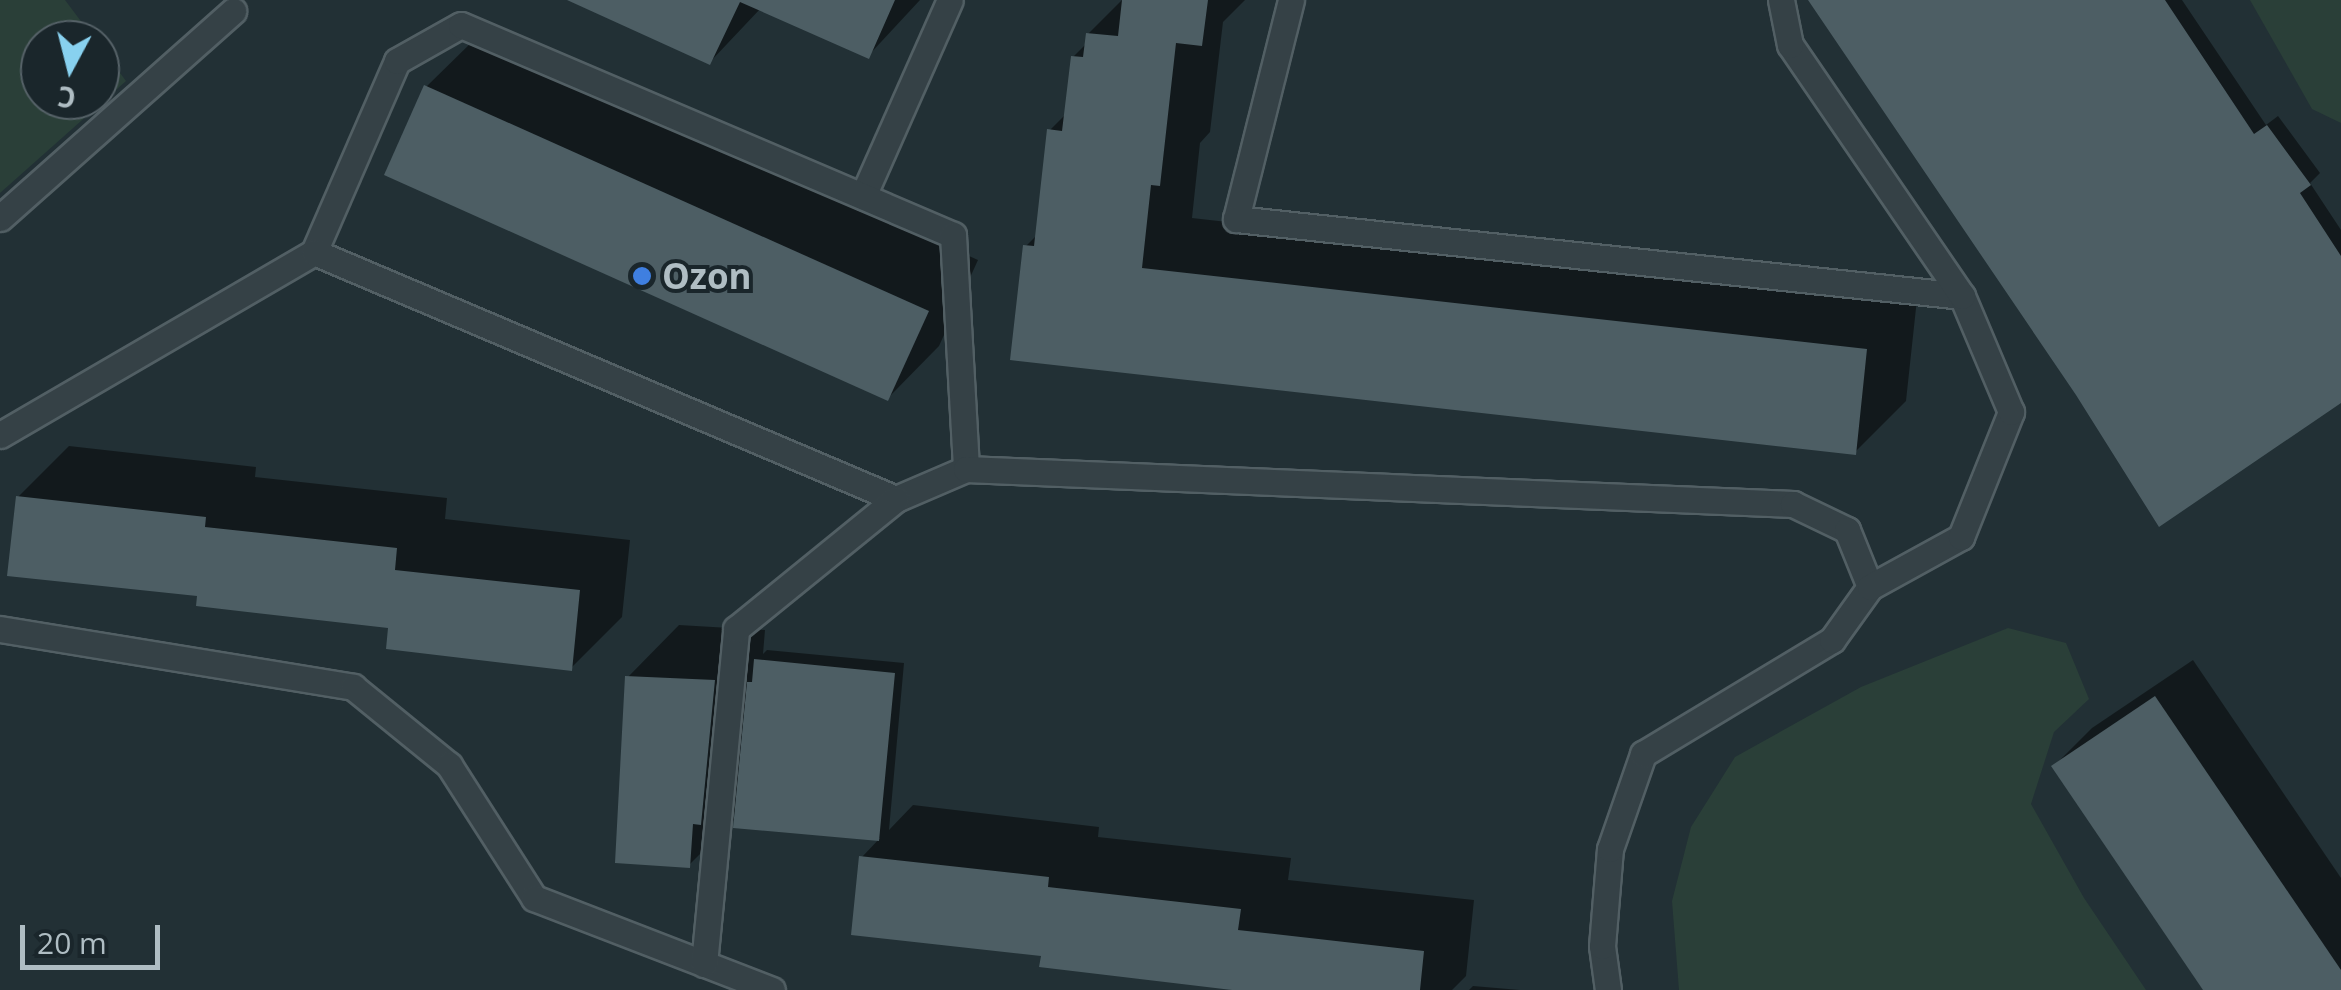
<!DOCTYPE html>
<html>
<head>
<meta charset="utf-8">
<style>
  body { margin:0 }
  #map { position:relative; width:2341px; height:990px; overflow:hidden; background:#223035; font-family:"Open Sans",sans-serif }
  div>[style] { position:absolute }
  .green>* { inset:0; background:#2a3f38 }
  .shadow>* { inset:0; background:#0007 }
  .building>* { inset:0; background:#4d5e64 }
  .roads { filter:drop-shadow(2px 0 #525f64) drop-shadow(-2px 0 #525f64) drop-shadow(0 2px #525f64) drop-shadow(0 -2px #525f64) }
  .lane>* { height:25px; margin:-12.5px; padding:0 12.5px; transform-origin:12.5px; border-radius:12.5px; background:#354146 }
  .dots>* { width:28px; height:28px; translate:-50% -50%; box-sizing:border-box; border:5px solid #1a262b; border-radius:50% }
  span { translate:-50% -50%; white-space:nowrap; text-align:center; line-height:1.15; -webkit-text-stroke:8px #1a262b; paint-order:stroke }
  .poi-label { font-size:35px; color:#afbdc3; font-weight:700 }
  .left { translate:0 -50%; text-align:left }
  .north { position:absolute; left:20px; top:20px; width:100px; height:100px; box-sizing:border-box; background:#1a262b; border:2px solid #566268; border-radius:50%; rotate:187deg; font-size:28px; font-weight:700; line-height:40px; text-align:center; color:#afbdc3 }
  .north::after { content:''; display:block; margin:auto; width:35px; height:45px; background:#88d1ef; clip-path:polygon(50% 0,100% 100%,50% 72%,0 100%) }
  .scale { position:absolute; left:20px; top:925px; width:140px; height:45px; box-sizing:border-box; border:5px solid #afbdc3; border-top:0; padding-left:12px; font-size:30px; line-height:35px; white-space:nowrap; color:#afbdc3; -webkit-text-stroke:8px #1a262b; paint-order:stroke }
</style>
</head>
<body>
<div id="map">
  <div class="green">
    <i style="clip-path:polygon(0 0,65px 0,95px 40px,40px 40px,40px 100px,100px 100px,100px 46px,126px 81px,0 193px)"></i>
    <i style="clip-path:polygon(2250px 0,2341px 0,2341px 123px,2312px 109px)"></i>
    <i style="clip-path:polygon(2008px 628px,2066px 643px,2089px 699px,2054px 732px,2031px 804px,2084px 898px,2146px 990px,1679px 990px,1672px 901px,1691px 827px,1735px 757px,1861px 687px)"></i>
  </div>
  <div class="shadow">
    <i style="clip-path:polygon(593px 0,920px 0,868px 56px,761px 8px,710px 62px)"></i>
    <i style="clip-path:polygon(1122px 0,1245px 0,1223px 22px,1210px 132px,1200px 143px,1192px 218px,1917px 299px,1906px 401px,1855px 452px,1026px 246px,1038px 234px,1050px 130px,1067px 113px,1073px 57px,1087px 43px,1088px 34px)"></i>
    <i style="clip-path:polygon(1811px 0,2182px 0,2266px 125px,2278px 116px,2320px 173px,2310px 183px,2341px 230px,2341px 388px,2078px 394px)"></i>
    <i style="clip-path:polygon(478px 36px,978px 260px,939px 346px,888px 398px,426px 87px)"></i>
    <i style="clip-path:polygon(69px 446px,256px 467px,255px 477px,447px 498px,445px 519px,630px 540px,622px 617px,571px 668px,391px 626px,200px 594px,18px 497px)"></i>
    <i style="clip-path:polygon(679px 625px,765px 630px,763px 654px,767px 650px,904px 663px,889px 830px,913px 805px,1099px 827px,1098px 837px,1291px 858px,1288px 880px,1474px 900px,1466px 976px,1452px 990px,1234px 990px,1043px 954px,862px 857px,880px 838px,736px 826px,737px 817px,689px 865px,628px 677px)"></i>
    <i style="clip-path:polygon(2193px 660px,2341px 878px,2341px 990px,2206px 990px,2054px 766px,2092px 728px)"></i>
    <i style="clip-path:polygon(1473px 986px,1520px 990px,1469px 990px)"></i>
  </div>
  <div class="building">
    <i style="clip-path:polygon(567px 0,895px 0,869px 59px,740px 2px,710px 65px)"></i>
    <i style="clip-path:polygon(1122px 0,1208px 0,1202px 46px,1176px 43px,1160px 186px,1151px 185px,1142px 268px,1867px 349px,1856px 455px,1010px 360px,1023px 245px,1034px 246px,1047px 129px,1062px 131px,1071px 56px,1083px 57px,1086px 33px,1118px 36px)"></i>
    <i style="clip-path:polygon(1808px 0,2165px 0,2254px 134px,2267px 125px,2311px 185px,2300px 193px,2341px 256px,2341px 403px,2159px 527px,2076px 395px)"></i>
    <i style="clip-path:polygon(424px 85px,929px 311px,888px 401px,384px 175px)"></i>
    <i style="clip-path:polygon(16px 496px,206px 517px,205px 527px,397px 548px,395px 570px,580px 590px,572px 671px,386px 649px,388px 628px,196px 606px,197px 596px,7px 576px)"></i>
    <i style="clip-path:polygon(754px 659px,895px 673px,879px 841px,733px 828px,747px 682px,752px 682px)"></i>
    <i style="clip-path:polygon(625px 676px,715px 680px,701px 825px,693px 824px,690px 868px,615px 863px)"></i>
    <i style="clip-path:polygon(2155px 696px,2341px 970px,2341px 990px,2203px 990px,2051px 766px)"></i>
    <i style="clip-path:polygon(859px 856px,1049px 877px,1048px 887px,1241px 909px,1238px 930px,1424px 951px,1420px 990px,1232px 990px,1039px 967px,1041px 956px,851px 935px)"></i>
  </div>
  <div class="roads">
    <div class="lane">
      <i style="left:1291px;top:0;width:226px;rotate:104.1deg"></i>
      <i style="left:1236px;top:219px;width:730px;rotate:6.05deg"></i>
      <i style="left:863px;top:196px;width:214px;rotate:-66.1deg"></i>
      <i style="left:0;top:218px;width:312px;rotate:-41.6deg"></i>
      <i style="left:314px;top:252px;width:208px;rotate:-66.5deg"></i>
      <i style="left:397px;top:61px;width:73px;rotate:-29.4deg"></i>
      <i style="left:461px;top:25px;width:535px;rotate:23.11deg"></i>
      <i style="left:953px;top:235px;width:234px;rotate:86.8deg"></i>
      <i style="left:0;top:435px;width:363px;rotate:-30.2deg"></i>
      <i style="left:314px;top:252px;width:632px;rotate:23deg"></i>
      <i style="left:896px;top:499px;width:76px;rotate:-23.2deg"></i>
      <i style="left:966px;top:469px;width:828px;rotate:2.42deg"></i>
      <i style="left:1793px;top:504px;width:60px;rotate:25.7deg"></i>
      <i style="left:1847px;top:530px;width:61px;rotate:68deg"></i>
      <i style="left:0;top:629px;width:358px;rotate:9.3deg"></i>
      <i style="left:353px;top:687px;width:124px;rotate:39.1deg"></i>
      <i style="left:449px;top:765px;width:158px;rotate:57.4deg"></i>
      <i style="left:534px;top:898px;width:255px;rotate:21.1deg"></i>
      <i style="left:704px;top:964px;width:337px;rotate:-84.5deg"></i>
      <i style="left:736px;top:629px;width:206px;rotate:-39.1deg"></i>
      <i style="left:1608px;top:990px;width:44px;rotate:-97.8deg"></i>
      <i style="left:1602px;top:946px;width:97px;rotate:-85.3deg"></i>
      <i style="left:1610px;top:849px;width:101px;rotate:-70.8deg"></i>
      <i style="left:1643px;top:754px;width:221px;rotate:-31.1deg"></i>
      <i style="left:1832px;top:640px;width:65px;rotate:-54.4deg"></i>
      <i style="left:1870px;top:587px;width:104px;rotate:-28.8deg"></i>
      <i style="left:1961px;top:537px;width:135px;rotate:-68.2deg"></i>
      <i style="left:2011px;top:412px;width:126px;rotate:-112.9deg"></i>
      <i style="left:1962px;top:296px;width:304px;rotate:-124.4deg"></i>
      <i style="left:1790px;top:45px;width:46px;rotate:-101.3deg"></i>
    </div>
  </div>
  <div class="dots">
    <i style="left:642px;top:276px;background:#3f7fe0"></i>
  </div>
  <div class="poi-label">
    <span class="left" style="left:662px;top:276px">Ozon</span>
  </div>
  <div class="north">С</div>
  <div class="scale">20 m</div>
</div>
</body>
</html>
